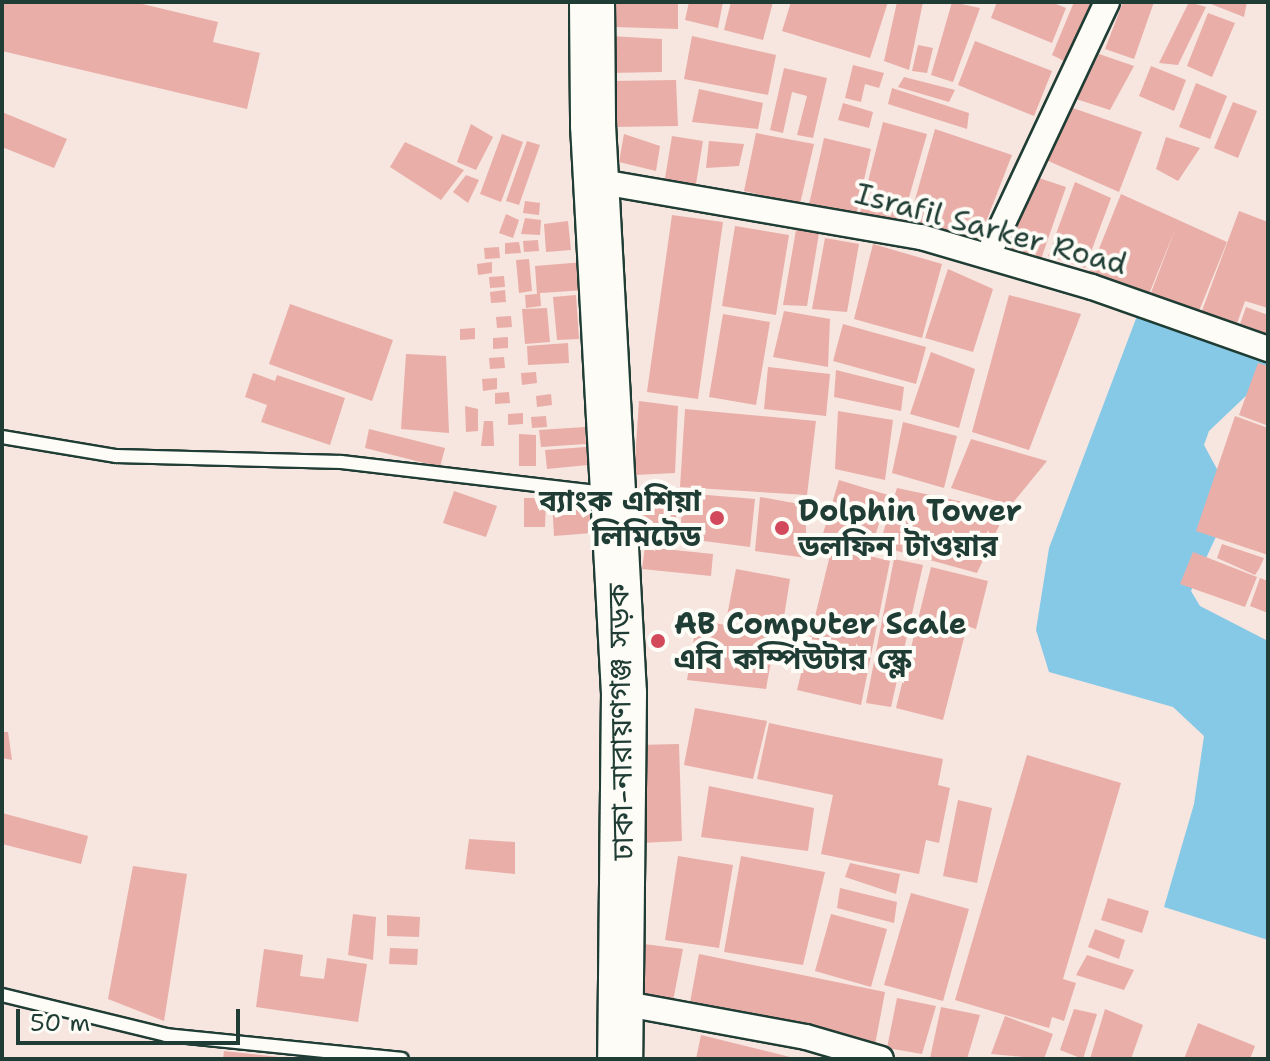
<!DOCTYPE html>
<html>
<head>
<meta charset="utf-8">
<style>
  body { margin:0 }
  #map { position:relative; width:1270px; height:1061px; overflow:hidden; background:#f7e5df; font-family:"Shantell Sans","Noto Sans Bengali",sans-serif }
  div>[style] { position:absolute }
  .water>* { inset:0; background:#86c9e7 }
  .building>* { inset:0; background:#e9aea8 }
  .roads { filter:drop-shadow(2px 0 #1f3d34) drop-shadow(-2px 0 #1f3d34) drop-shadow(0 2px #1f3d34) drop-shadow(0 -2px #1f3d34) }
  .lane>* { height:12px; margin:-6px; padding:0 6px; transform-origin:6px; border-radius:6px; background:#fdfcf7 }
  .street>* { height:24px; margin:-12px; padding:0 12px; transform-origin:12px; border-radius:12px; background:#fdfcf7 }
  .highway>* { height:44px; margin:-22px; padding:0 22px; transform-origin:22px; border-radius:22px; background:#fdfcf7 }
  .dots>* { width:22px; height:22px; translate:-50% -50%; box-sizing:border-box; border:4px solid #fdfcf7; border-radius:50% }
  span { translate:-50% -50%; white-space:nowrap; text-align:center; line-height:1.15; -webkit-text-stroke:8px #fdfcf7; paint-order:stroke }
  .street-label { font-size:30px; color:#1f3d34 }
  .poi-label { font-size:30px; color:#1f3d34; font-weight:700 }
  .right { translate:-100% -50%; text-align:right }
  .left { translate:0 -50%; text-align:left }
  .frame { position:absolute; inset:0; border:4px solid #1f3d34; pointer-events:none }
  .scale { position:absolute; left:16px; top:1009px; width:224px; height:36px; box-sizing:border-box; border:4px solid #1f3d34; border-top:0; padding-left:10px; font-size:24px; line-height:28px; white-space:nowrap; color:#1f3d34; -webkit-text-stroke:6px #fdfcf7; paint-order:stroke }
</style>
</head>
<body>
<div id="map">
  <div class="water">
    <i style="clip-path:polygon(1137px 316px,1160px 317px,1268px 356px,1268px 375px,1209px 431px,1204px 445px,1217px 469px,1232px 482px,1225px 517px,1191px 591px,1200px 606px,1268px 641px,1268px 940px,1164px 907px,1194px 804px,1204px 736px,1173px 707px,1049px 672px,1036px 630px,1049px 548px)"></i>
  </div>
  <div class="building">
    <i style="clip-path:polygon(2px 2px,134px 2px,218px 22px,213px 42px,260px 53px,247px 109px,2px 51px)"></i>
    <i style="clip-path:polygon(615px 2px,678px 2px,678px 29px,615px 27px)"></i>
    <i style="clip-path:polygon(689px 2px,723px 2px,718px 28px,685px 20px)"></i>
    <i style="clip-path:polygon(731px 2px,773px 2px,763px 40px,724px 30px)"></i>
    <i style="clip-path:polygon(791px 2px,888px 2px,870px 58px,782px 31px)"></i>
    <i style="clip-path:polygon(897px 2px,923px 2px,909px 70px,884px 61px)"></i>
    <i style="clip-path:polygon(952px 2px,980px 8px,953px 82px,931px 75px)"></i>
    <i style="clip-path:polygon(997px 2px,1051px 2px,1066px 8px,1052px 43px,991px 18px)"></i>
    <i style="clip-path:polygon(1074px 2px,1094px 2px,1074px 66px,1052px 55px)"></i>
    <i style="clip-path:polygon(1123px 2px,1154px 2px,1134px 59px,1105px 49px)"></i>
    <i style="clip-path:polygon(1189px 2px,1206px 7px,1178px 65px,1159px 63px)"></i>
    <i style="clip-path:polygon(1206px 2px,1247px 2px,1244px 17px)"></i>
    <i style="clip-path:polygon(1208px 13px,1235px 23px,1212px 77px,1187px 66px)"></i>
    <i style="clip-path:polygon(610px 36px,662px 39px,662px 72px,609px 73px)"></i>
    <i style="clip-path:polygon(692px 36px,776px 55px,768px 95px,684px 79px)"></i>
    <i style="clip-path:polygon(975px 41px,1052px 71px,1034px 116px,958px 85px)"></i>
    <i style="clip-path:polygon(918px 45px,933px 48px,927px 73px,912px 71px)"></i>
    <i style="clip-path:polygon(1099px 54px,1134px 66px,1110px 110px,1076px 99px)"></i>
    <i style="clip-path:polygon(853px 65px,884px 73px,879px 88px,865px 84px,861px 102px,845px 98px)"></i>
    <i style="clip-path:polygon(1151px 66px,1186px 80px,1174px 111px,1139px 96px)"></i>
    <i style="clip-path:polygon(784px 68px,827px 78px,813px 138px,797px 135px,807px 96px,792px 92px,783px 133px,770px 130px)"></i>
    <i style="clip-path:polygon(904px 77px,955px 90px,949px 102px,898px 87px)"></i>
    <i style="clip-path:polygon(676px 80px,678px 126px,612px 127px,612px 81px)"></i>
    <i style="clip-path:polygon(1196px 83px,1227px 96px,1210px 139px,1179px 127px)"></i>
    <i style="clip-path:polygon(892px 88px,969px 113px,967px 129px,888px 104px)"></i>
    <i style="clip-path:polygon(699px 89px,763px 103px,758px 129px,692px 122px)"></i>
    <i style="clip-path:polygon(1233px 102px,1257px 111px,1238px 158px,1214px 148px)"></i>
    <i style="clip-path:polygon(843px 103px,873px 112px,869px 128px,838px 120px)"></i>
    <i style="clip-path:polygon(1067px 106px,1142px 132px,1119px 192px,1046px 160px)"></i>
    <i style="clip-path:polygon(2px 112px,67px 139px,54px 168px,2px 147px)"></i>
    <i style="clip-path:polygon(883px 122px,927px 134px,900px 229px,859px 217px)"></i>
    <i style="clip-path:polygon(471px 124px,493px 137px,476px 170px,457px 162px)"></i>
    <i style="clip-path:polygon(935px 129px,1012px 155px,975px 250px,907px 228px)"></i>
    <i style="clip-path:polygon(756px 133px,814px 144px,800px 204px,744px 191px)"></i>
    <i style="clip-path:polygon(502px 134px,523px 142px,501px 202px,480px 194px)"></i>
    <i style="clip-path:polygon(624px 134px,660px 146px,656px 171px,619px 162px)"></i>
    <i style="clip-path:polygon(672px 136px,703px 141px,695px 190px,664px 184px)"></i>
    <i style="clip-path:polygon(1166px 137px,1200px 148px,1178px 181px,1156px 169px)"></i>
    <i style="clip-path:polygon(824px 138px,871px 149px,855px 220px,808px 209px)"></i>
    <i style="clip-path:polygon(527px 141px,540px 145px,519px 205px,506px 201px)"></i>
    <i style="clip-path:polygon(709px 141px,744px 144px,739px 166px,706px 168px)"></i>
    <i style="clip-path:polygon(405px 142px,464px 170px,441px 200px,390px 167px)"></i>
    <i style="clip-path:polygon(1027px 174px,1066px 187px,1039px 265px,998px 252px)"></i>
    <i style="clip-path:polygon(466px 175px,479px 180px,468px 203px,453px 192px)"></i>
    <i style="clip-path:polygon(1075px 182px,1111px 198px,1085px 268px,1048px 256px)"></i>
    <i style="clip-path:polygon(1121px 194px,1227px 242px,1197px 316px,1149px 298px,1176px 227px,1147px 299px,1088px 276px)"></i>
    <i style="clip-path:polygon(525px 201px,540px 203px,539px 215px,523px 213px)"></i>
    <i style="clip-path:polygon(1239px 211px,1268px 222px,1268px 308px,1245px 301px,1235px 329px,1200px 316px)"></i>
    <i style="clip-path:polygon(506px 214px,519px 220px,513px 238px,499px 233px)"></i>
    <i style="clip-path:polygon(672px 215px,723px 222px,698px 399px,647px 392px)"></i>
    <i style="clip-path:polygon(525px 218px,541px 220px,540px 235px,521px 234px)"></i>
    <i style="clip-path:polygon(568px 221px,571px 250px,546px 252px,544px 224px)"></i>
    <i style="clip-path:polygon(735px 226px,789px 235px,776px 315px,722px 306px)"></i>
    <i style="clip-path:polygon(796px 230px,819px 233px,807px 306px,783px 305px)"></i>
    <i style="clip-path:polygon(825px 238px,859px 244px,847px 312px,812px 309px)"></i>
    <i style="clip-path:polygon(538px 240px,539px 251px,524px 252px,523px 241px)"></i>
    <i style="clip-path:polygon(519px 242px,521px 253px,505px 254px,505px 243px)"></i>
    <i style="clip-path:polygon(873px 244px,942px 264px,922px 338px,854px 319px)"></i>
    <i style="clip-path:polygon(499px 247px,500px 258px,485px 259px,484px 248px)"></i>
    <i style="clip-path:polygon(529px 259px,532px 291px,519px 293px,516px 260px)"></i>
    <i style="clip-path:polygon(492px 262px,492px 273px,478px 275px,477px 264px)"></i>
    <i style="clip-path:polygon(584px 262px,586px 290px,540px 293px,541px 306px,526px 308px,525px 295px,537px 294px,535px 266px)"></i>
    <i style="clip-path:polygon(948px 269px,993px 289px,973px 352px,925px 338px)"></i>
    <i style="clip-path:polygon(504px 276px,505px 287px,490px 288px,489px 277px)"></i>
    <i style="clip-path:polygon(505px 290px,506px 302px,491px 303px,490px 292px)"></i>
    <i style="clip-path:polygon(576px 295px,579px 339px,557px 340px,553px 297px)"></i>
    <i style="clip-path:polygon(1009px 295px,1081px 314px,1029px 450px,972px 432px)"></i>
    <i style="clip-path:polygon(290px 304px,393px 340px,372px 401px,269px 364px)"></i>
    <i style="clip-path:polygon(1246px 307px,1268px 315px,1268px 337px,1239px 327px)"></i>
    <i style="clip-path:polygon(547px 308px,550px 342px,525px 344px,522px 309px)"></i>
    <i style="clip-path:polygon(784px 311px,830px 319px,828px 367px,773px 357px)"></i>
    <i style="clip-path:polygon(723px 314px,770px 322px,756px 405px,709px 397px)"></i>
    <i style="clip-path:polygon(511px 316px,512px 327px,497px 328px,496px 317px)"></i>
    <i style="clip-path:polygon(843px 324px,926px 347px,916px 384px,833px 361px)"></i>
    <i style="clip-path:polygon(475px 328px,475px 339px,460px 340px,460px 329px)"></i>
    <i style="clip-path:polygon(508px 337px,508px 348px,493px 349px,493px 338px)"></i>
    <i style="clip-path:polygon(568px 343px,569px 363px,528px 365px,527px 346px)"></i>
    <i style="clip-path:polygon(931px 352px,975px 369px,959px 428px,910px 414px)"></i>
    <i style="clip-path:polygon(406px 354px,446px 356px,449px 433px,401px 429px)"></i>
    <i style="clip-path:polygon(504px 357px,505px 368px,490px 369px,489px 358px)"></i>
    <i style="clip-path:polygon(1258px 363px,1268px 366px,1266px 425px,1239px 415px)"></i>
    <i style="clip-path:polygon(768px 367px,830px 374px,826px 416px,764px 409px)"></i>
    <i style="clip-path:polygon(836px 370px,904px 387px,901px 411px,834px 397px)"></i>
    <i style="clip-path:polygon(536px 372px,537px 383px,522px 385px,521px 373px)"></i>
    <i style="clip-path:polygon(253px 373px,275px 381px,277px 375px,345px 398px,330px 445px,261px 422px,267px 405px,245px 397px)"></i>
    <i style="clip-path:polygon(497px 378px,497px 389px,483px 391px,482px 379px)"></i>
    <i style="clip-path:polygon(509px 392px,510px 403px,495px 404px,495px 393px)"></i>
    <i style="clip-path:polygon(551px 394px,552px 405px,537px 407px,536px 396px)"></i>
    <i style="clip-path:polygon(639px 401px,678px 406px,675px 473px,634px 475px)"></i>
    <i style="clip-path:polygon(465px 406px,478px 409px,478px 431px,466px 432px)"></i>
    <i style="clip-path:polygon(685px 409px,816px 421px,807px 495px,680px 487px)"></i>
    <i style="clip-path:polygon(838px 411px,893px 420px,885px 480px,835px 469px)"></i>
    <i style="clip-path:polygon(523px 413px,523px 424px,508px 425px,508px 414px)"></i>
    <i style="clip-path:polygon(546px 416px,547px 427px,532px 428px,531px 417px)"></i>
    <i style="clip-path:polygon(1235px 416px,1268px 428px,1268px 555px,1196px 531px)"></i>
    <i style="clip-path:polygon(484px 421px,493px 421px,494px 446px,481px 446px)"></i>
    <i style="clip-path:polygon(903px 422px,957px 436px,944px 488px,892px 473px)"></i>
    <i style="clip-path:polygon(585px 427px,586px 444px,541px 447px,539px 430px)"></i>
    <i style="clip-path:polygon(369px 429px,445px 448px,440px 467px,365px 448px)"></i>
    <i style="clip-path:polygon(519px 434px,536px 435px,536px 466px,519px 466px)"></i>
    <i style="clip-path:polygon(971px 439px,1047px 461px,1011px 505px,951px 488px)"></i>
    <i style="clip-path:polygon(586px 447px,588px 465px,547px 469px,545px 450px)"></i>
    <i style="clip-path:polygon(839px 480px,888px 495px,870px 552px,822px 537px)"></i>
    <i style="clip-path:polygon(897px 488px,1006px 511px,977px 573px,879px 546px)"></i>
    <i style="clip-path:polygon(633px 490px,679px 493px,674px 534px,635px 537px)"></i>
    <i style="clip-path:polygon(454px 491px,497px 506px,486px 537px,443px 523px)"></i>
    <i style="clip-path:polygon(683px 493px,755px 499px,750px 547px,680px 538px)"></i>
    <i style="clip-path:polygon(590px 497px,592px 533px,554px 536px,552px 500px)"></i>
    <i style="clip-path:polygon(760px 497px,805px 505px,807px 558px,755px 551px)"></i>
    <i style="clip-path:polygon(524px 498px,546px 498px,545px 527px,524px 527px)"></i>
    <i style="clip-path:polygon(1222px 544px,1264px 558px,1259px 569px,1255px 575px,1217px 558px)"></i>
    <i style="clip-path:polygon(645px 547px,713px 554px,711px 576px,642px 569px)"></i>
    <i style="clip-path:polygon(832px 547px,890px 561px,861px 705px,797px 690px)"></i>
    <i style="clip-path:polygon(1193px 552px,1257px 577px,1245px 607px,1180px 584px)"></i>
    <i style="clip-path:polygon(894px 559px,923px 565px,891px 707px,866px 703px)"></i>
    <i style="clip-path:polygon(931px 567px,988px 581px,976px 629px,967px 626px,943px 720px,896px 708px)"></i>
    <i style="clip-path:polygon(736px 569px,790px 579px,783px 623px,727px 616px)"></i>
    <i style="clip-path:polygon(1260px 578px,1268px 581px,1268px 613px,1250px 606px)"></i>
    <i style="clip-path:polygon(697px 620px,776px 634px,766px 689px,687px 680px)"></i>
    <i style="clip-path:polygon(695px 708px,767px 721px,753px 779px,684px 765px)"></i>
    <i style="clip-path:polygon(769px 723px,943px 759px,938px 785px,950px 788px,939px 843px,926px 840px,919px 874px,821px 854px,833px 795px,757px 779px)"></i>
    <i style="clip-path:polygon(2px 732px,8px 732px,12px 760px,2px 758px)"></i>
    <i style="clip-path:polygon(679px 744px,682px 841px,640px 843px,637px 745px)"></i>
    <i style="clip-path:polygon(1027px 755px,1121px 783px,1063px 979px,1076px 983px,1064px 1021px,1052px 1017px,1049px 1028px,955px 1000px)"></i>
    <i style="clip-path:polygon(709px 786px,814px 808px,808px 851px,701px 837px)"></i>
    <i style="clip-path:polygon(958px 800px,992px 808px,977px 883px,943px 876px)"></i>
    <i style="clip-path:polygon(2px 813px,88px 836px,81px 864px,2px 844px)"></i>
    <i style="clip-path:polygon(469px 839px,515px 842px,515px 874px,465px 869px)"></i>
    <i style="clip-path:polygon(678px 856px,733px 865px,719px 948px,665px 940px)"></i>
    <i style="clip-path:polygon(741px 856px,825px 872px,803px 965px,724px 952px)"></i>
    <i style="clip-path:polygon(850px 863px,900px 874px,896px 894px,845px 877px)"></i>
    <i style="clip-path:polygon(133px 866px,187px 874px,164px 1021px,108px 999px)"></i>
    <i style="clip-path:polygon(840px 888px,897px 902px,894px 923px,837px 908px)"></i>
    <i style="clip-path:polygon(911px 893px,969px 909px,943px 1001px,884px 985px)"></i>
    <i style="clip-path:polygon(1108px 898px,1149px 911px,1142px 933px,1101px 920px)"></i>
    <i style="clip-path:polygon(353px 914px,376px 917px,373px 960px,348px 955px)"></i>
    <i style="clip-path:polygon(831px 914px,887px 929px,871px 987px,815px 971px)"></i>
    <i style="clip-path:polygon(387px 915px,420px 917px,419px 937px,387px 936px)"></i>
    <i style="clip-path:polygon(1095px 929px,1125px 940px,1119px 959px,1088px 947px)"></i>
    <i style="clip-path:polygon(644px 944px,683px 949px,673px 1001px,638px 1003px)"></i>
    <i style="clip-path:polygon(390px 948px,418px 949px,417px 965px,389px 964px)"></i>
    <i style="clip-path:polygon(264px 949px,303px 955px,300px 976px,324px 979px,327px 958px,367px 964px,358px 1022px,256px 1007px)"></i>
    <i style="clip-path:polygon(699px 954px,885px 992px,875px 1045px,689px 1008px)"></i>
    <i style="clip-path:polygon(1087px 955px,1134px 970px,1124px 990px,1076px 975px)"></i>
    <i style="clip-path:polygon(897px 998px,936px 1006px,922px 1054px,887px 1048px)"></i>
    <i style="clip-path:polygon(941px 1007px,980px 1015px,967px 1059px,930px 1058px)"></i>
    <i style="clip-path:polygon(1074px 1009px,1097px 1014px,1083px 1059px,1060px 1050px)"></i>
    <i style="clip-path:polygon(1105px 1009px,1143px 1025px,1131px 1059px,1090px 1059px)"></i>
    <i style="clip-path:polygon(1005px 1016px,1053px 1034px,1044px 1059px,991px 1054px)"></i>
    <i style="clip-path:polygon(1198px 1023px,1255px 1046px,1250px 1059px,1184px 1059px)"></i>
    <i style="clip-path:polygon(701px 1035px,794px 1058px,794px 1059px,696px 1059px)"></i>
    <i style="clip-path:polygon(224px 1051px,278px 1057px,278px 1059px,223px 1059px)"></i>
  </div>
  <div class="roads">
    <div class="lane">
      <i style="left:2px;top:437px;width:116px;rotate:9.5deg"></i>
      <i style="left:116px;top:456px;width:225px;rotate:1.5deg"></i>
      <i style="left:341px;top:462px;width:266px;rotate:6.7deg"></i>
      <i style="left:2px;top:995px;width:169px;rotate:13.7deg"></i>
      <i style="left:166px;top:1035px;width:237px;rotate:5.8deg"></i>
    </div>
    <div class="street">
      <i style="left:596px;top:181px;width:330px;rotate:9.8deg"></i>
      <i style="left:921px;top:237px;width:178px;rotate:16.3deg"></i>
      <i style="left:1092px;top:287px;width:187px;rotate:19.4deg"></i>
      <i style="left:988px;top:255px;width:280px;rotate:-64.8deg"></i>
      <i style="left:621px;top:1003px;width:188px;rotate:10.4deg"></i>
      <i style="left:806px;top:1037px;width:78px;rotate:16.3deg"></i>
    </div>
    <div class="highway">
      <i style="left:592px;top:2px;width:123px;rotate:89.5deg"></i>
      <i style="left:593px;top:125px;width:569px;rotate:86.88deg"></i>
      <i style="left:624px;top:693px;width:366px;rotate:90.6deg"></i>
    </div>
  </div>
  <div class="dots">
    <i style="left:717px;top:518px;background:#d1495b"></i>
    <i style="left:782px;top:528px;background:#d1495b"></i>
    <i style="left:658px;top:641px;background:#d1495b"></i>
  </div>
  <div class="street-label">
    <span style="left:991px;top:229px;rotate:15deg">Israfil Sarker Road</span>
    <span style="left:621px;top:722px;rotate:-91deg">ঢাকা-নারায়ণগঞ্জ সড়ক</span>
  </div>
  <div class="poi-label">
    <span class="right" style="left:701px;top:518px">ব্যাংক এশিয়া<br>লিমিটেড</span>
    <span class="left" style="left:798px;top:528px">Dolphin Tower<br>ডলফিন টাওয়ার</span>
    <span class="left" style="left:674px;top:641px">AB Computer Scale<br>এবি কম্পিউটার স্কেল</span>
  </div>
  <div class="frame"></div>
  <div class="scale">50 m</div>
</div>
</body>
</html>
